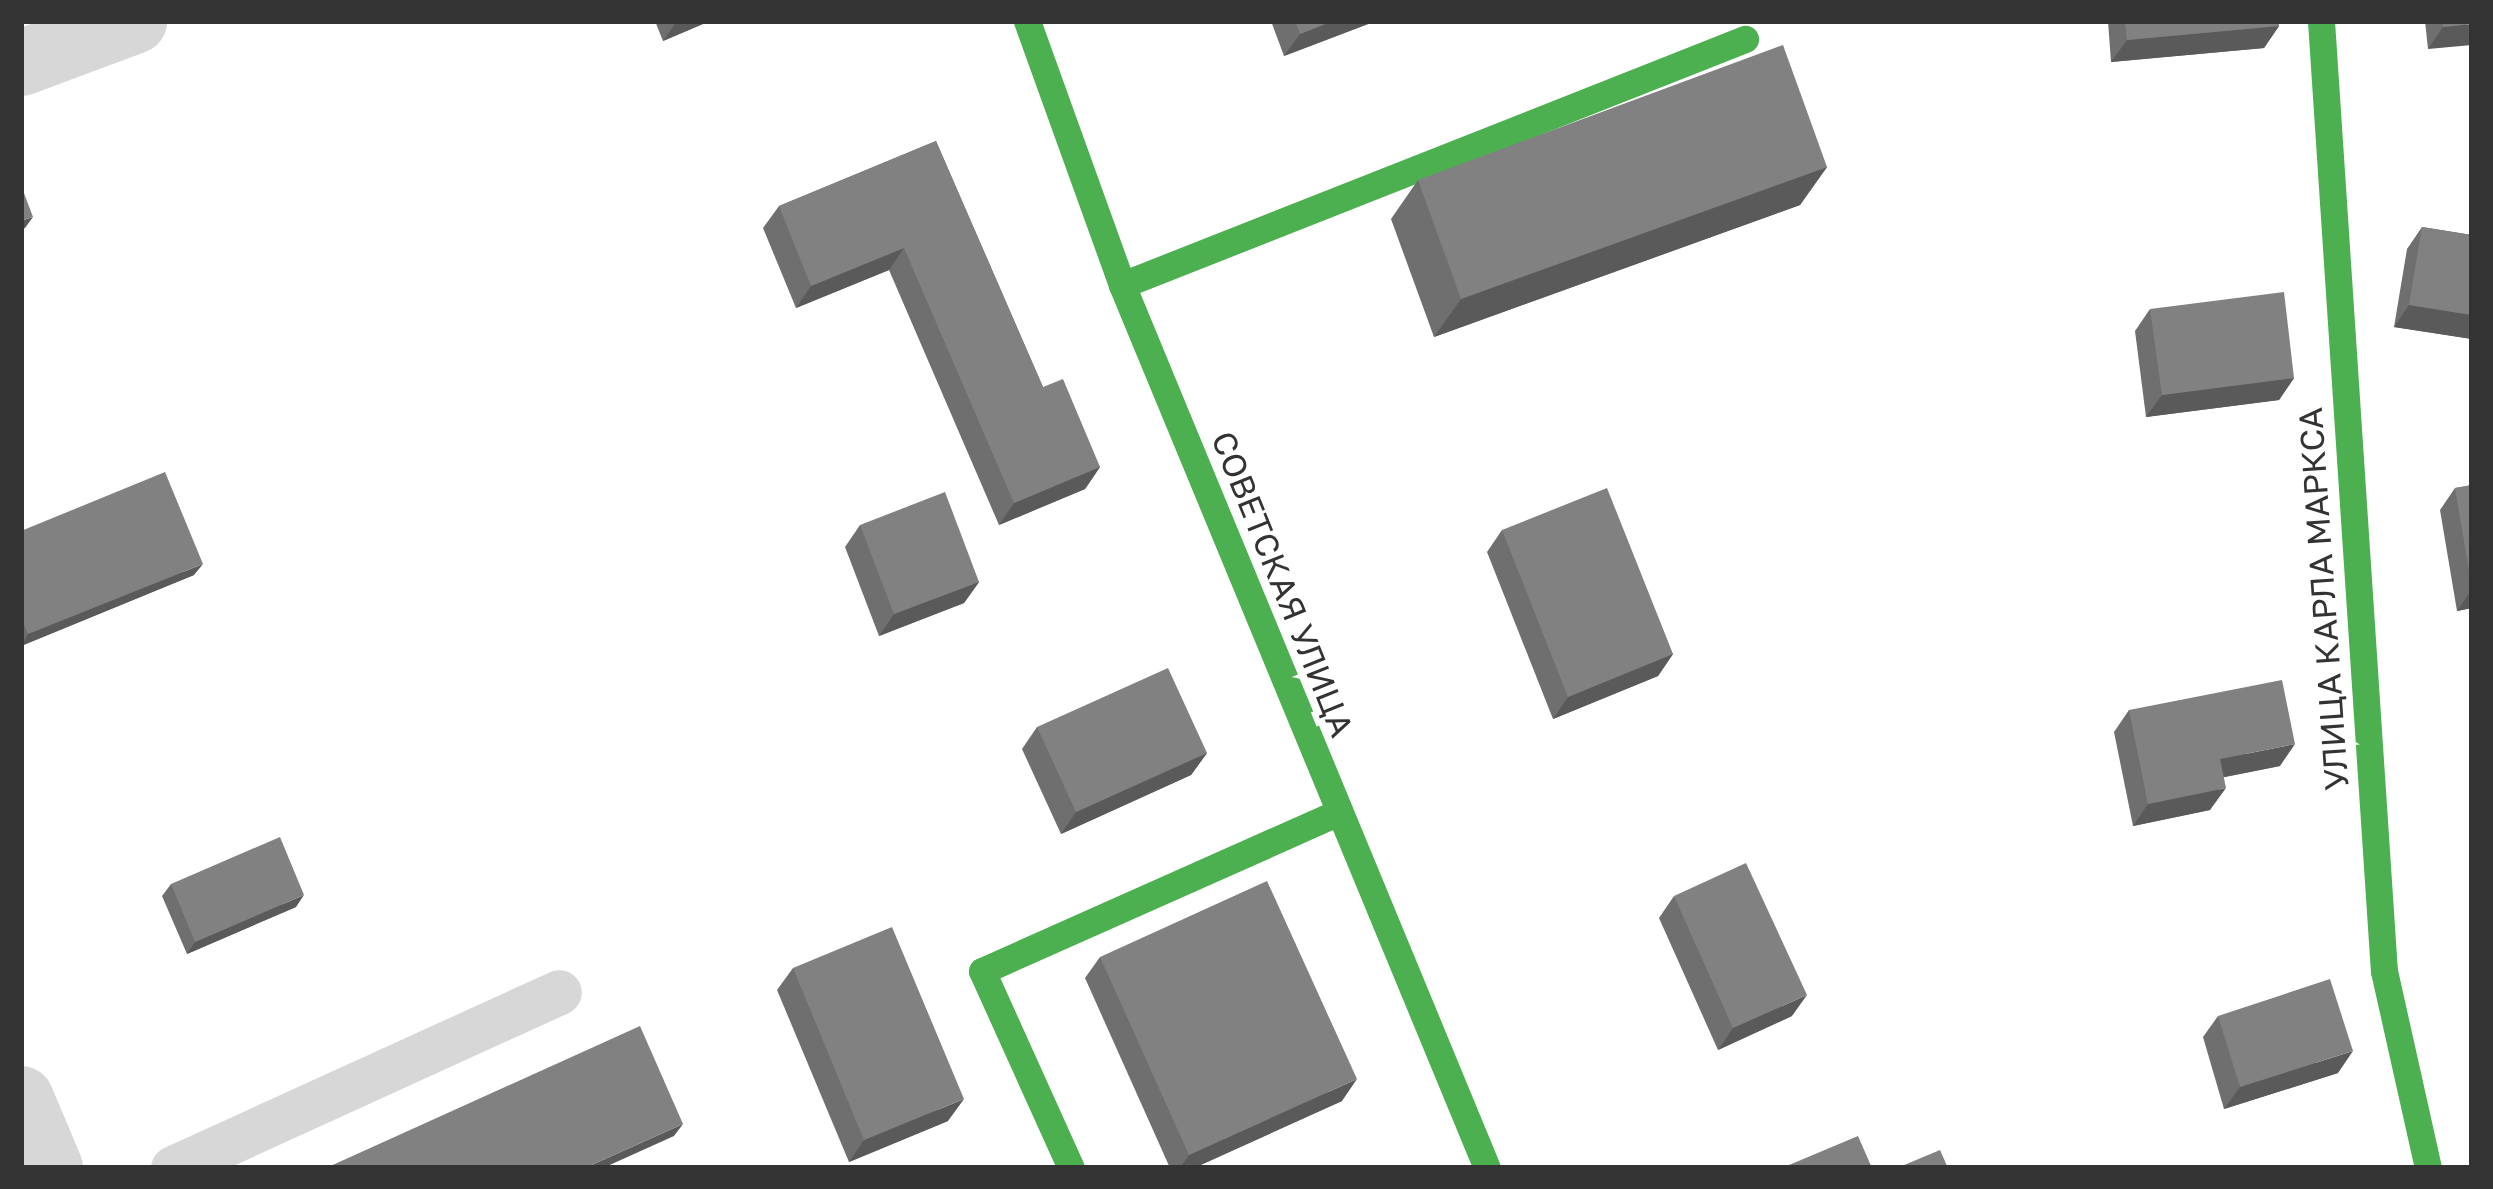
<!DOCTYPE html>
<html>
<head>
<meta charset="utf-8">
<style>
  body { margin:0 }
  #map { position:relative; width:2493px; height:1189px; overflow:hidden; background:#fff; font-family:"Golos Text",sans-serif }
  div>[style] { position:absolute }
  .lane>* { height:45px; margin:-22.5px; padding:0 22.5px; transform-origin:22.5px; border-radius:22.5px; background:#d7d7d7 }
  .street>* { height:66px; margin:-33px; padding:0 33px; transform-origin:33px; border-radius:33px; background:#d7d7d7 }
  .fast>* { height:27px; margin:-13.5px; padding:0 13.5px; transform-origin:13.5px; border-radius:13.5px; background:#4caf50 }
  .wall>* { inset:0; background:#6f6f6f }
  .shaded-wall>* { inset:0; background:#5a5a5a }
  .building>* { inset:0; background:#818181 }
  span { translate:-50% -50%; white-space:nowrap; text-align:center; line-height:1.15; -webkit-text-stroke:12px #fff; paint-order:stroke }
  .street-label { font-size:33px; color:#333 }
  .frame { position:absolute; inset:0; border:24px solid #333; pointer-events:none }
</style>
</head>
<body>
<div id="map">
  <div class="lane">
    <i style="left:173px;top:1168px;width:424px;rotate:-24.5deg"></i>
  </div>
  <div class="street">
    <i style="left:21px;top:63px;width:121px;rotate:-20.4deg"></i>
    <i style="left:21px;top:1099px;width:75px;rotate:67.2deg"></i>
  </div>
  <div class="fast">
    <i style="left:1027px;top:21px;width:281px;rotate:70.2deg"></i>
    <i style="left:1122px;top:285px;width:955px;rotate:67.54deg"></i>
    <i style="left:2321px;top:21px;width:952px;rotate:86.21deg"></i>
    <i style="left:2384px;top:971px;width:202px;rotate:77.4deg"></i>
    <i style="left:1122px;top:285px;width:670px;rotate:-21.55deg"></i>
    <i style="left:1071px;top:1168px;width:216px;rotate:-114.3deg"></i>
    <i style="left:982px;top:971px;width:389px;rotate:-24deg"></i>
  </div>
  <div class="wall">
    <i style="clip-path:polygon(655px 21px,710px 21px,663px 41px)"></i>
    <i style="clip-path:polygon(1271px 21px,1376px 21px,1284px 56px)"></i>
    <i style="clip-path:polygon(2108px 21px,2278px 21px,2279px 26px,2264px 48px,2111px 62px)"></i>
    <i style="clip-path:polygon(2425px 21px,2472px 21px,2428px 49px)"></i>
    <i style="clip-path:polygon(936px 141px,1043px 387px,1100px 467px,1085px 489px,999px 525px,889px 270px,796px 308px,763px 228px,779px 206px)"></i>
    <i style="clip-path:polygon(1827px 167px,1800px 205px,1434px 337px,1391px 219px,1418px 180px)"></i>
    <i style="clip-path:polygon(2422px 227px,2472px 235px,2472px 339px,2394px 327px,2407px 249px)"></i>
    <i style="clip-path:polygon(2150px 309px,2294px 378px,2279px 400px,2146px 417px,2135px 331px)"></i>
    <i style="clip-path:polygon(2472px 485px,2472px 608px,2457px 611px,2440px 510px,2455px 488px)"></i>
    <i style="clip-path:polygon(860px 525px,979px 582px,964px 603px,879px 636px,845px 547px)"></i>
    <i style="clip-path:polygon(1502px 530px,1673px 654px,1658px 676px,1553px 719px,1487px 552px)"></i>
    <i style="clip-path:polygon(21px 531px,194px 575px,21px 646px)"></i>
    <i style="clip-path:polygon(2129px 710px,2280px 766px,2224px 777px,2210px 810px,2133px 826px,2114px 732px)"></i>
    <i style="clip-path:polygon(1037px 727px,1207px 753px,1191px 775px,1061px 834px,1022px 749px)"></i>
    <i style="clip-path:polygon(171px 884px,296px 907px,187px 954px,162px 896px)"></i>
    <i style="clip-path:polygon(1674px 896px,1792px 1016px,1718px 1050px,1659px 918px)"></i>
    <i style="clip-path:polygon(1100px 957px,1342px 1101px,1194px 1168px,1170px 1168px,1085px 978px)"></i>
    <i style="clip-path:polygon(793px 968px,948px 1121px,849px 1162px,777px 990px)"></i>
    <i style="clip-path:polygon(2218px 1016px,2338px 1073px,2224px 1109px,2203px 1037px)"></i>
  </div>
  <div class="shaded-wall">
    <i style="clip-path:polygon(677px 21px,710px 21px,663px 41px)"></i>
    <i style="clip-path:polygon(1333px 21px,1376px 21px,1284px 56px,1300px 34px)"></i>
    <i style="clip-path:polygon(2472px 24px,2472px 45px,2428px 49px,2443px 27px)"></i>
    <i style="clip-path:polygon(2279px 26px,2264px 48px,2111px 62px,2127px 40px)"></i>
    <i style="clip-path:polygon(1827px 167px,1800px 205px,1434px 337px,1461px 299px)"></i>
    <i style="clip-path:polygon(33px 217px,25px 228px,21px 230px,21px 221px)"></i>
    <i style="clip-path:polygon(904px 248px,889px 270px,796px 308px,811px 286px)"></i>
    <i style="clip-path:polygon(2409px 305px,2472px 315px,2472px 339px,2394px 327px)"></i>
    <i style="clip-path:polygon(2294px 378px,2279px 400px,2146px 417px,2162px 395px)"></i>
    <i style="clip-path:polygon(1100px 467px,1085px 489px,999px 525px,1014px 503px)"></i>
    <i style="clip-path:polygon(203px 564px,194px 575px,21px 646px,28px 634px)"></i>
    <i style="clip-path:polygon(979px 582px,964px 603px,879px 636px,894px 614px)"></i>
    <i style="clip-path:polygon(2472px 589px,2472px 608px,2457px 611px)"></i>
    <i style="clip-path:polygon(1673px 654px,1658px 676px,1553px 719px,1568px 697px)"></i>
    <i style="clip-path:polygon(2295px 744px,2280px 766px,2205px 781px,2220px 759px)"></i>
    <i style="clip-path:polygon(1207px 753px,1191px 775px,1061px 834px,1076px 812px)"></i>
    <i style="clip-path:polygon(2226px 788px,2210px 810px,2133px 826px,2148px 804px)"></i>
    <i style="clip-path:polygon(304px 895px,296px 907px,187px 954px,195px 942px)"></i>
    <i style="clip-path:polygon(1807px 995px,1792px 1016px,1718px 1050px,1733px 1028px)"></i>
    <i style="clip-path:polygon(2353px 1051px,2338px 1073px,2224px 1109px,2240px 1087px)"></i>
    <i style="clip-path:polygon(1357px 1079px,1342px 1101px,1194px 1168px,1180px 1168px,1189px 1155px)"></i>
    <i style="clip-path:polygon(964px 1099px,948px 1121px,849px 1162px,864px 1140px)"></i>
    <i style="clip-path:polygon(683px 1124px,674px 1136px,603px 1168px,585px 1168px)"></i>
  </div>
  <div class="building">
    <i style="clip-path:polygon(1295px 21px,1333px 21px,1300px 34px)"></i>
    <i style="clip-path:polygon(2125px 21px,2278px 21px,2279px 26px,2127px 40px)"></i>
    <i style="clip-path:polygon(2443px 21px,2472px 21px,2472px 24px,2443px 27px)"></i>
    <i style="clip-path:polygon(1783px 45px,1827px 167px,1461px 299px,1418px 180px)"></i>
    <i style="clip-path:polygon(936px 141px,1043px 387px,1063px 379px,1100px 467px,1014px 503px,904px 248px,811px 286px,779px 206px)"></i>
    <i style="clip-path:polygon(21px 185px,33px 217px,21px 221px)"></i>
    <i style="clip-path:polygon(2422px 227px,2472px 235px,2472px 315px,2409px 305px)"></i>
    <i style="clip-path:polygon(2284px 292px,2294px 378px,2162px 395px,2150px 309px)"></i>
    <i style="clip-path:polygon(165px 472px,203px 564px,28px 634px,21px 617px,21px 531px)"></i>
    <i style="clip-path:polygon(2472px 485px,2472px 588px,2455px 488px)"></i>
    <i style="clip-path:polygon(1607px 488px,1673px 654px,1568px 697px,1502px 530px)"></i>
    <i style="clip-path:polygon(945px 492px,979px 582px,894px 614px,860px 525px)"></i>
    <i style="clip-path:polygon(1168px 668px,1207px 753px,1076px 812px,1037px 727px)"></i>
    <i style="clip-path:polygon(2282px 680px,2295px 744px,2220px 759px,2226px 788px,2148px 804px,2129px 710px)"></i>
    <i style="clip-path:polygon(280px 837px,304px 895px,195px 942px,171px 884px)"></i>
    <i style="clip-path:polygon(1746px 863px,1807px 995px,1733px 1028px,1674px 896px)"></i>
    <i style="clip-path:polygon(1267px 881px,1357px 1079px,1189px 1155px,1100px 957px)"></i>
    <i style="clip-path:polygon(892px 927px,964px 1099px,864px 1140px,793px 968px)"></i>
    <i style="clip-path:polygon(2330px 979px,2353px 1051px,2240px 1087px,2218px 1016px)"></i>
    <i style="clip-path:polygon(640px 1026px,683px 1124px,585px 1168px,326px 1168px)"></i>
    <i style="clip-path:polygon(1858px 1136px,1872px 1168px,1790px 1168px,1789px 1165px)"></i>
    <i style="clip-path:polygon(1940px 1150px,1948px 1168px,1897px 1168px)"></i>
  </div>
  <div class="street-label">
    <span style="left:1283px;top:584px;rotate:68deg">СОВЕТСКАЯ УЛИЦА</span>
    <span style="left:2323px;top:599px;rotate:-94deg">УЛИЦА КАРЛА МАРКСА</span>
  </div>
  <div class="frame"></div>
</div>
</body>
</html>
